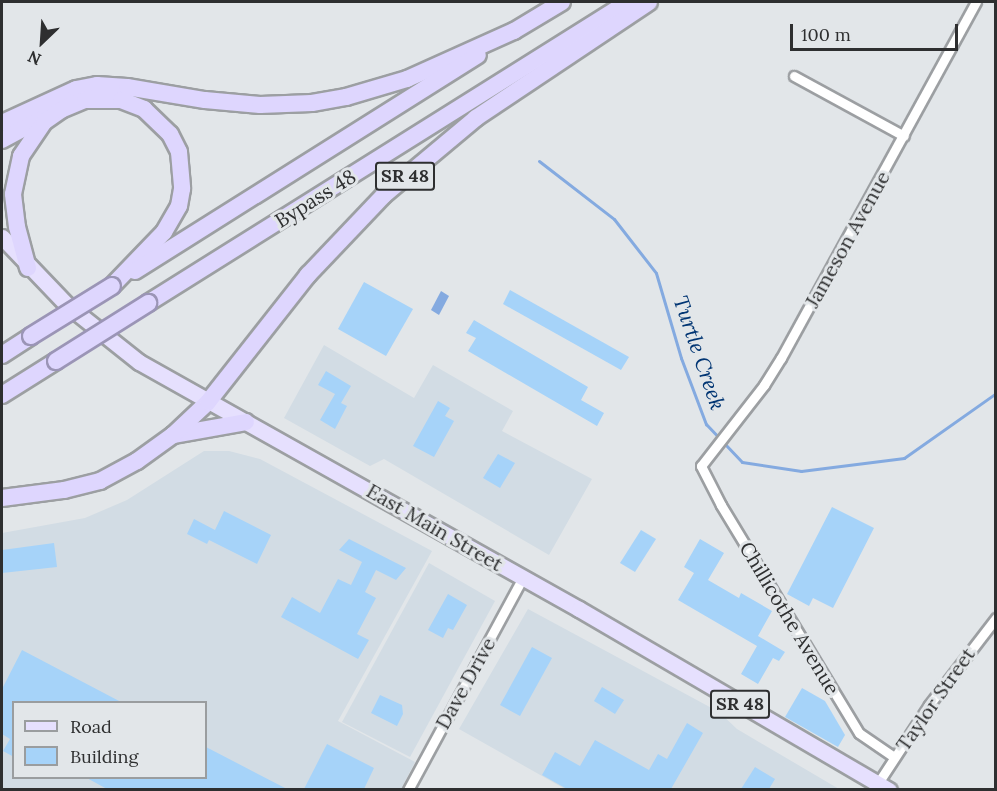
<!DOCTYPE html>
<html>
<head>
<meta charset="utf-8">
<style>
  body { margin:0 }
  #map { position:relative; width:997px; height:791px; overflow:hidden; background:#e2e6e9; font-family:Lora,serif }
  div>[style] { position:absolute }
  .built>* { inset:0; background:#d2dce4 }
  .water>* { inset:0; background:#84aae0 }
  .stream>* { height:3px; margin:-1.5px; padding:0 1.5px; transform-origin:1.5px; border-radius:1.5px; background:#84aae0 }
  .building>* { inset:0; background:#a6d3f9 }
  .roads { filter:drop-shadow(2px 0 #9c9fa2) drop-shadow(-2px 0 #9c9fa2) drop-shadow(0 2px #9c9fa2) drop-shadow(0 -2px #9c9fa2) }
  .minor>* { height:9px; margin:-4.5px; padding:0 4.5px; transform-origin:4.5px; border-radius:4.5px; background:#fff }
  .primary>* { height:15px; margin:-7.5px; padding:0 7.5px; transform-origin:7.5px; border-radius:7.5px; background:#e6e0fe }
  .trunk>* { height:16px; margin:-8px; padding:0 8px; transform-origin:8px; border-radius:8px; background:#ded6fe }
  .bridges { filter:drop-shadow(2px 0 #9b95b6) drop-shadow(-2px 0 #9b95b6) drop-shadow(0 2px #9b95b6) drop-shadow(0 -2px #9b95b6) }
  .trunk-bridge>* { height:16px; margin:-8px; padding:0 8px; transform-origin:8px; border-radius:8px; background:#ded6fe }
  span { translate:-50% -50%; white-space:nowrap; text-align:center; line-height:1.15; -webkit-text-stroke:6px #e2e6e9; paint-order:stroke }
  .shield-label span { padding:2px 4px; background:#e2e6e9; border:2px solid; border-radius:4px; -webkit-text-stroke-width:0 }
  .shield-label { font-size:18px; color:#2e2f30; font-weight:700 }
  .street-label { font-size:20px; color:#2e2f30 }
  .water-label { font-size:21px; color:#013573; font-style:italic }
  .frame { position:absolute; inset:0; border:3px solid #2e2f30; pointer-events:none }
  .legend { position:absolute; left:12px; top:701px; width:195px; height:78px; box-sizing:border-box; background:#e2e6e9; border:2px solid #9a9d9f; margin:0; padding:8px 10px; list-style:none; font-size:18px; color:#2e2f30 }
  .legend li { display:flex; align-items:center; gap:12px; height:30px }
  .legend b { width:30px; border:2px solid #9a9d9f }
  .north { position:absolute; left:12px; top:12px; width:60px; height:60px; -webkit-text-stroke:4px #e2e6e9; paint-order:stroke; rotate:205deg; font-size:16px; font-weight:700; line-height:24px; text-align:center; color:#2e2f30 }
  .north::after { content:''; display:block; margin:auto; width:21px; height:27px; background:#2e2f30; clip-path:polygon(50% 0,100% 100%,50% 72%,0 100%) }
  .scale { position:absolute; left:790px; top:24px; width:168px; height:27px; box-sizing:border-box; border:3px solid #2e2f30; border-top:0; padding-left:8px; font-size:18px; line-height:21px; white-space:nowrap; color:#2e2f30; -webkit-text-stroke:4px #e2e6e9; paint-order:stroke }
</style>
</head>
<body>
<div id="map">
  <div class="built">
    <i style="clip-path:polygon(324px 345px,414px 398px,433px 365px,513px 411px,502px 431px,592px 479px,549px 555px,384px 459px,370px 466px,284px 418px)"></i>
    <i style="clip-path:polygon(evenodd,204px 451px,229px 451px,260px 459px,432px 551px,338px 721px,415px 762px,401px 789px,2px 790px,2px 533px,85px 518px,127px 500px,204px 451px,14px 702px,206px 702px,206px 778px,14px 778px,14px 702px)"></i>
    <i style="clip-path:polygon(429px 563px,495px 601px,410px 757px,342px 722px)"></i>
    <i style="clip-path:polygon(528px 609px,719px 712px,737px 729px,839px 789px,565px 789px,459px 729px)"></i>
  </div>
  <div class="water">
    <i style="clip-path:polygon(441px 291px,449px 296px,439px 315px,431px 310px)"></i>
  </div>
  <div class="stream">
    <i style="left:539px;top:161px;width:95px;rotate:37.7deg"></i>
    <i style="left:614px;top:219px;width:68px;rotate:52.1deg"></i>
    <i style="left:656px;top:273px;width:89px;rotate:73.6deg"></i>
    <i style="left:681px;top:358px;width:71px;rotate:69.3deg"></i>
    <i style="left:706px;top:424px;width:52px;rotate:46.5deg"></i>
    <i style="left:742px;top:462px;width:60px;rotate:8.7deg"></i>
    <i style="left:801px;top:471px;width:104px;rotate:-7.2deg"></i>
    <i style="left:904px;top:458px;width:113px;rotate:-35.2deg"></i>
  </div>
  <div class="building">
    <i style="clip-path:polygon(364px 282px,413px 309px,386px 356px,338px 329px)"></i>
    <i style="clip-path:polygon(510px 290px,629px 357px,621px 370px,503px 304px)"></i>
    <i style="clip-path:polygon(474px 320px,588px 387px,581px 400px,604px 413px,597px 426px,468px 351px,476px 338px,466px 333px)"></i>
    <i style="clip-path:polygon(326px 371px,351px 386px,341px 403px,347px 406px,335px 429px,320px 420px,335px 394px,318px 385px)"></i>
    <i style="clip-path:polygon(438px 401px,450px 408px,445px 416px,454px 421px,434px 457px,413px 446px)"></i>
    <i style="clip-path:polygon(498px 454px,515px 463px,500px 488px,483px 478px)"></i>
    <i style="clip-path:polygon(832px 507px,874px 528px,833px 608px,813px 598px,809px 606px,787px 594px)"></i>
    <i style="clip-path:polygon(224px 511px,271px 535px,257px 564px,209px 540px,207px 544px,187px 534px,194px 519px,215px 530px)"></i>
    <i style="clip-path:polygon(641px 530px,656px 539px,635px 572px,620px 563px)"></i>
    <i style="clip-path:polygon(349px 539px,406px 568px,396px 580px,376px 570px,365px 592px,376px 598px,357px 634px,369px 640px,358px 659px,281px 617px,292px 597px,320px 613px,338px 579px,351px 585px,362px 562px,339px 550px)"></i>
    <i style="clip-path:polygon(700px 539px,724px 553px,708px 580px,739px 598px,741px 593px,772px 611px,758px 636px,785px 652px,779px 661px,773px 658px,758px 684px,741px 674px,757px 646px,678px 600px,694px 573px,684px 567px)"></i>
    <i style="clip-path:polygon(54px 543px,57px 567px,2px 573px,2px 550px)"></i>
    <i style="clip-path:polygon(448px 594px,467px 605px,453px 630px,448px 628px,443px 638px,428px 630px)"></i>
    <i style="clip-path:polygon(532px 647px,552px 658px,520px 716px,500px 705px)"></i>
    <i style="clip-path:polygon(22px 650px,121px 702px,14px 702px,14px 757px,3px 751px,10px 739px,2px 734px,2px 689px)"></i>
    <i style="clip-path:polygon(602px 687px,624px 700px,615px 714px,594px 701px)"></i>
    <i style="clip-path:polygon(802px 688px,825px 701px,845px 735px,838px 747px,785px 717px)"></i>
    <i style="clip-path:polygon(380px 695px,402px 705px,403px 714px,397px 726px,371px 713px)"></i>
    <i style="clip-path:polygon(687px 723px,703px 733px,671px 789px,567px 789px,542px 775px,555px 752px,580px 766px,595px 740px,649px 770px,658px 754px,667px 759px)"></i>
    <i style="clip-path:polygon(327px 744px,374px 768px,364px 789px,304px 789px)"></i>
    <i style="clip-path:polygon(206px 747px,287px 789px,107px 789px,85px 777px,206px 777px)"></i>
    <i style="clip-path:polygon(755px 767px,775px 779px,769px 789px,741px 789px)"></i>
  </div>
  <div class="roads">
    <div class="minor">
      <i style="left:794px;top:76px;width:125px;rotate:28.6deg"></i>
      <i style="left:894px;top:757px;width:42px;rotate:-145.6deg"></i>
      <i style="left:859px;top:733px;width:267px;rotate:-121.2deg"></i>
      <i style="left:721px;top:505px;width:44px;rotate:-117.1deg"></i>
      <i style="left:701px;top:466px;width:103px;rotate:-52.1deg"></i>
      <i style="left:764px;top:385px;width:32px;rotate:-58deg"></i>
      <i style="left:781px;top:358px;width:406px;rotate:-61.3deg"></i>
      <i style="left:878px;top:783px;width:93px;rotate:-56.8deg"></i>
      <i style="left:929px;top:705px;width:110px;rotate:-52.4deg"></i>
      <i style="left:408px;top:790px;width:242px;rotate:-61.6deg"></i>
    </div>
    <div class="primary">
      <i style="left:2px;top:237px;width:93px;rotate:46.3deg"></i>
      <i style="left:66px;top:304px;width:93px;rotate:38.5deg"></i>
      <i style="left:139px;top:362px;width:505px;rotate:29.31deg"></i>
      <i style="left:579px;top:609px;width:359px;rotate:30.3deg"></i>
    </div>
    <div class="trunk">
      <i style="left:2px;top:123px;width:81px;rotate:-24.7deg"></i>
      <i style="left:76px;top:89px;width:21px;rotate:-11deg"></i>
      <i style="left:97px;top:85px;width:30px;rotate:4deg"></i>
      <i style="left:127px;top:87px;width:79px;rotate:9.5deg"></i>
      <i style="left:205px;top:100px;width:55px;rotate:5.2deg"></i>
      <i style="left:260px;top:105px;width:52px;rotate:-2.2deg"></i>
      <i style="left:312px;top:103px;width:35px;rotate:-10deg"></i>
      <i style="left:346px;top:97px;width:64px;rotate:-16.4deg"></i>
      <i style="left:407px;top:79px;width:117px;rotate:-24.2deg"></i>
      <i style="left:514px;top:31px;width:56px;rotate:-31.1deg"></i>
      <i style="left:2px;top:140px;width:47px;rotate:-28.2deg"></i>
      <i style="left:28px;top:268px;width:42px;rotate:-105deg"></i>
      <i style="left:17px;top:227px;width:33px;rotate:-97deg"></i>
      <i style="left:13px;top:194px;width:39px;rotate:-78deg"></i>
      <i style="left:21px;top:156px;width:41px;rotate:-55.9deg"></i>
      <i style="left:44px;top:122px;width:21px;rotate:-35deg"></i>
      <i style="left:61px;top:110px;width:26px;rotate:-23deg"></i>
      <i style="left:85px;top:100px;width:36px"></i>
      <i style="left:121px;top:100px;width:25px;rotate:21deg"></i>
      <i style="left:144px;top:109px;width:36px;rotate:44deg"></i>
      <i style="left:170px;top:134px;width:20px;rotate:63deg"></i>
      <i style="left:179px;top:152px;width:37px;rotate:85deg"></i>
      <i style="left:182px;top:189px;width:17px;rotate:100deg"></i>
      <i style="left:179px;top:206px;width:30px;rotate:120deg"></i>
      <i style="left:164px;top:232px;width:75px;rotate:133.9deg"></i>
      <i style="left:135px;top:271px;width:405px;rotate:-32.2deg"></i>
      <i style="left:148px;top:303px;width:567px;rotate:-32.09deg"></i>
      <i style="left:2px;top:355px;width:35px;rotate:-33deg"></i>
      <i style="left:2px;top:395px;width:64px;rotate:-32.2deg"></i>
      <i style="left:173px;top:435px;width:74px;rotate:-10.1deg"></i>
      <i style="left:2px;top:498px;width:63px;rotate:-7.4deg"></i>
      <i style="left:64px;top:490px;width:37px;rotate:-14deg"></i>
      <i style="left:100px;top:481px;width:42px;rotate:-28.4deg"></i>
      <i style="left:137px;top:461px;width:44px;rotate:-35.8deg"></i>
      <i style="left:173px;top:435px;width:48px;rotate:-43.3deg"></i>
      <i style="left:208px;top:402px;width:162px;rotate:-51.8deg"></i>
      <i style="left:308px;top:275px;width:110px;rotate:-46.5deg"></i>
      <i style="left:384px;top:195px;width:120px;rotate:-39.9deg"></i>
      <i style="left:476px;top:118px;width:208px;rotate:-33.8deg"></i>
    </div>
  </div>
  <div class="bridges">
    <div class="trunk-bridge">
      <i style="left:31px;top:336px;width:95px;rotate:-31.7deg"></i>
      <i style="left:56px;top:361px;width:109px;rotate:-32.2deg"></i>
    </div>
  </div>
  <div class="shield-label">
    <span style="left:405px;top:176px">SR 48</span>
    <span style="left:740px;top:704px">SR 48</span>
  </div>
  <div class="street-label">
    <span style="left:315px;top:198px;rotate:-32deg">Bypass 48</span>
    <span style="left:847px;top:239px;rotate:-61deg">Jameson Avenue</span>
    <span style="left:435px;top:527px;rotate:30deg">East Main Street</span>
    <span style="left:790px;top:618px;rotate:59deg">Chillicothe Avenue</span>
    <span style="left:465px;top:683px;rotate:-61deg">Dave Drive</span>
    <span style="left:935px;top:699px;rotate:-55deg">Taylor Street</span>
  </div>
  <div class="water-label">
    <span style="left:699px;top:353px;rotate:71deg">Turtle Creek</span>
  </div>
  <div class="frame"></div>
  <ul class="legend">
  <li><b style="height:8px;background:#e6e0fe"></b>Road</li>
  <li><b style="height:16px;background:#a6d3f9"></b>Building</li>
  </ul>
  <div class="north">N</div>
  <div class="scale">100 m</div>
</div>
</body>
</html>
